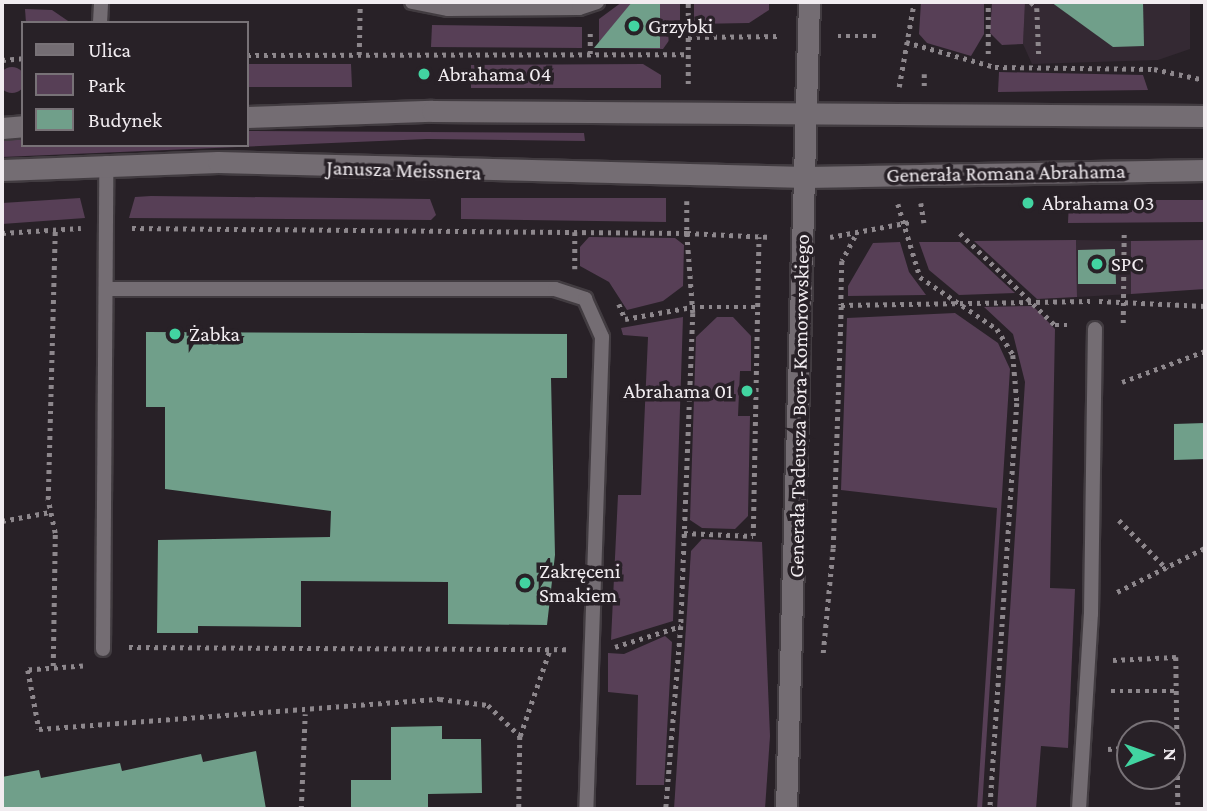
<!DOCTYPE html>
<html>
<head>
<meta charset="utf-8">
<style>
  body { margin:0 }
  #map { position:relative; width:1207px; height:811px; overflow:hidden; background:#282127; font-family:"Crimson Pro",serif }
  div>[style] { position:absolute }
  .built>* { inset:0; background:#342933 }
  .green>* { inset:0; background:#573f56 }
  .round { border-radius:50% }
  .building>* { inset:0; background:#709f8a }
  .path>* { height:4.5px; margin-top:-2.25px; transform-origin:0; background:repeating-linear-gradient(90deg,#8d878c 0 3.5px,transparent 0 8.5px) }
  .roads { filter:drop-shadow(2px 0 #423c41) drop-shadow(-2px 0 #423c41) drop-shadow(0 2px #423c41) drop-shadow(0 -2px #423c41) }
  .lane>* { height:14px; margin:-7px; padding:0 7px; transform-origin:7px; border-radius:7px; background:#746d73 }
  .secondary>* { height:21px; margin:-10.5px; padding:0 10.5px; transform-origin:10.5px; border-radius:10.5px; background:#746d73 }
  .dots>* { width:19px; height:19px; translate:-50% -50%; box-sizing:border-box; border:4px solid #282127; border-radius:50% }
  span { translate:-50% -50%; white-space:nowrap; text-align:center; line-height:1.15; -webkit-text-stroke:7px #282127; paint-order:stroke }
  .poi-label { font-size:21px; color:#f1ecf0 }
  .left { translate:0 -50%; text-align:left }
  .right { translate:-100% -50%; text-align:right }
  .street-label { font-size:21px; color:#f1ecf0 }
  .frame { position:absolute; inset:0; border:4px solid #f1ecf0; pointer-events:none }
  .legend { position:absolute; left:21px; top:21px; width:228px; height:126px; box-sizing:border-box; background:#282127; border:2px solid #787277; margin:0; padding:9px 12px; list-style:none; font-size:21px; color:#f1ecf0 }
  .legend li { display:flex; align-items:center; gap:14px; height:35px }
  .legend b { width:35px; border:2px solid #787277 }
  .north { position:absolute; left:1116px; top:720px; width:70px; height:70px; box-sizing:border-box; background:#282127; border:2px solid #787277; border-radius:50%; rotate:89deg; font-size:19px; font-weight:700; line-height:28px; text-align:center; color:#f1ecf0 }
  .north::after { content:''; display:block; margin:auto; width:24px; height:32px; background:#42d4a1; clip-path:polygon(50% 0,100% 100%,50% 72%,0 100%) }
</style>
</head>
<body>
<div id="map">
  <div class="built">
    <i style="clip-path:polygon(1025px 2px,1190px 2px,1190px 49px,1158px 60px,1032px 64px,1023px 44px)"></i>
    <i style="clip-path:polygon(1076px 240px,1131px 241px,1131px 294px,1077px 297px)"></i>
  </div>
  <div class="green">
    <i style="clip-path:polygon(622px 2px,680px 2px,680px 25px,663px 49px,599px 48px,599px 19px)"></i>
    <i style="clip-path:polygon(694px 2px,769px 2px,769px 10px,749px 23px,694px 24px)"></i>
    <i style="clip-path:polygon(921px 2px,984px 2px,984px 34px,971px 56px,927px 43px,919px 34px)"></i>
    <i style="clip-path:polygon(992px 2px,1025px 2px,1023px 44px,1002px 45px,990px 33px)"></i>
    <i style="clip-path:polygon(25px 9px,52px 10px,71px 23px,26px 23px)"></i>
    <i style="clip-path:polygon(432px 25px,582px 27px,582px 48px,431px 47px)"></i>
    <i style="clip-path:polygon(247px 64px,351px 64px,352px 87px,247px 87px)"></i>
    <i style="clip-path:polygon(643px 64px,661px 75px,661px 88px,471px 88px,471px 65px)"></i>
    <i class="round" style="left:-1px;top:67px;width:26px;height:26px"></i>
    <i style="clip-path:polygon(999px 72px,1143px 75px,1148px 90px,998px 92px)"></i>
    <i style="clip-path:polygon(247px 131px,584px 133px,585px 141px,427px 139px,2px 157px,2px 141px,23px 138px,23px 145px,247px 145px)"></i>
    <i style="clip-path:polygon(151px 196px,430px 199px,436px 215px,431px 220px,129px 218px,135px 197px)"></i>
    <i style="clip-path:polygon(80px 198px,85px 218px,2px 224px,2px 203px)"></i>
    <i style="clip-path:polygon(461px 198px,666px 198px,666px 222px,461px 219px)"></i>
    <i style="clip-path:polygon(1069px 200px,1205px 200px,1205px 222px,1068px 223px)"></i>
    <i style="clip-path:polygon(589px 237px,675px 238px,684px 245px,683px 286px,663px 301px,627px 310px,609px 282px,580px 266px,580px 247px)"></i>
    <i style="clip-path:polygon(1076px 240px,1077px 297px,1037px 299px,974px 241px)"></i>
    <i style="clip-path:polygon(1205px 240px,1205px 289px,1131px 294px,1131px 241px)"></i>
    <i style="clip-path:polygon(900px 242px,909px 272px,926px 295px,848px 296px,848px 286px,873px 243px)"></i>
    <i style="clip-path:polygon(919px 242px,960px 242px,1015px 293px,959px 295px,929px 270px)"></i>
    <i style="clip-path:polygon(1033px 306px,1055px 329px,1050px 588px,1075px 589px,1068px 748px,1041px 746px,1036px 809px,997px 809px,1025px 382px,1013px 334px,984px 307px)"></i>
    <i style="clip-path:polygon(955px 313px,998px 343px,1010px 369px,982px 809px,977px 809px,997px 508px,841px 490px,847px 318px)"></i>
    <i style="clip-path:polygon(683px 317px,673px 621px,611px 640px,618px 495px,641px 495px,648px 337px,623px 335px,621px 328px)"></i>
    <i style="clip-path:polygon(717px 317px,733px 317px,751px 336px,751px 371px,740px 371px,738px 416px,750px 416px,748px 516px,735px 529px,702px 528px,690px 520px,696px 337px)"></i>
    <i style="clip-path:polygon(702px 539px,762px 542px,770px 736px,765px 809px,674px 809px,691px 551px)"></i>
    <i style="clip-path:polygon(665px 636px,672px 642px,664px 785px,636px 785px,638px 695px,608px 692px,608px 653px,624px 654px)"></i>
  </div>
  <div class="building">
    <i style="clip-path:polygon(632px 2px,660px 2px,660px 48px,594px 48px)"></i>
    <i style="clip-path:polygon(1051px 2px,1143px 2px,1144px 46px,1113px 47px)"></i>
    <i style="clip-path:polygon(1115px 249px,1116px 284px,1078px 284px,1078px 250px)"></i>
    <i style="clip-path:polygon(146px 332px,567px 334px,567px 378px,551px 378px,555px 555px,547px 625px,448px 624px,448px 582px,301px 581px,301px 627px,198px 626px,198px 633px,157px 633px,158px 540px,330px 537px,331px 511px,165px 489px,165px 407px,146px 407px)"></i>
    <i style="clip-path:polygon(1205px 423px,1205px 459px,1174px 460px,1174px 424px)"></i>
    <i style="clip-path:polygon(442px 726px,442px 739px,481px 739px,482px 793px,428px 794px,428px 809px,351px 809px,351px 780px,391px 780px,391px 727px)"></i>
    <i style="clip-path:polygon(256px 751px,266px 809px,2px 809px,2px 777px,39px 770px,41px 778px,120px 763px,122px 771px,201px 754px,203px 762px)"></i>
  </div>
  <div class="path">
    <i style="left:1031px;top:2px;width:8px;rotate:45deg"></i>
    <i style="left:1037px;top:8px;width:49px;rotate:87.7deg"></i>
    <i style="left:838px;top:36px;width:41px"></i>
    <i style="left:688px;top:37px;width:92px;rotate:-0.6deg"></i>
    <i style="left:906px;top:42px;width:92px;rotate:15.7deg"></i>
    <i style="left:995px;top:67px;width:159px;rotate:0.7deg"></i>
    <i style="left:1154px;top:69px;width:52px;rotate:12.2deg"></i>
    <i style="left:590px;top:54px;width:23px;rotate:-90deg"></i>
    <i style="left:988px;top:54px;width:52px;rotate:-90deg"></i>
    <i style="left:247px;top:55px;width:441px;rotate:-0.1deg"></i>
    <i style="left:359px;top:55px;width:53px;rotate:-88.9deg"></i>
    <i style="left:2px;top:60px;width:21px;rotate:-5deg"></i>
    <i style="left:688px;top:84px;width:82px;rotate:-90deg"></i>
    <i style="left:924px;top:86px;width:12px;rotate:-90deg"></i>
    <i style="left:899px;top:87px;width:86px;rotate:-80deg"></i>
    <i style="left:687px;top:201px;width:32px;rotate:90deg"></i>
    <i style="left:687px;top:233px;width:85px;rotate:2.7deg"></i>
    <i style="left:921px;top:203px;width:20px;rotate:81deg"></i>
    <i style="left:898px;top:204px;width:76px;rotate:73.2deg"></i>
    <i style="left:920px;top:277px;width:93px;rotate:34deg"></i>
    <i style="left:997px;top:329px;width:31px;rotate:58deg"></i>
    <i style="left:1013px;top:355px;width:48px;rotate:85.2deg"></i>
    <i style="left:1017px;top:403px;width:407px;rotate:93.8deg"></i>
    <i style="left:132px;top:228px;width:555px;rotate:0.52deg"></i>
    <i style="left:687px;top:233px;width:80px;rotate:85.7deg"></i>
    <i style="left:693px;top:313px;width:313px;rotate:92.2deg"></i>
    <i style="left:681px;top:626px;width:184px;rotate:94.7deg"></i>
    <i style="left:575px;top:232px;width:37px;rotate:90deg"></i>
    <i style="left:2px;top:233px;width:79px;rotate:-3.6deg"></i>
    <i style="left:960px;top:233px;width:132px;rotate:44.1deg"></i>
    <i style="left:1055px;top:325px;width:15px"></i>
    <i style="left:830px;top:237px;width:82px;rotate:-10.5deg"></i>
    <i style="left:855px;top:237px;width:27px;rotate:118deg"></i>
    <i style="left:842px;top:261px;width:44px;rotate:91.3deg"></i>
    <i style="left:841px;top:305px;width:249px;rotate:-0.9deg"></i>
    <i style="left:1099px;top:301px;width:106px;rotate:2.7deg"></i>
    <i style="left:619px;top:304px;width:16px;rotate:68deg"></i>
    <i style="left:625px;top:319px;width:68px;rotate:-10.2deg"></i>
    <i style="left:692px;top:307px;width:66px"></i>
    <i style="left:1123px;top:323px;width:90px;rotate:-89.4deg"></i>
    <i style="left:1122px;top:382px;width:89px;rotate:-20.5deg"></i>
    <i style="left:1119px;top:520px;width:69px;rotate:45.6deg"></i>
    <i style="left:2px;top:521px;width:49px;rotate:-10.6deg"></i>
    <i style="left:684px;top:533px;width:69px;rotate:2.5deg"></i>
    <i style="left:753px;top:536px;width:299px;rotate:-88.9deg"></i>
    <i style="left:1117px;top:592px;width:98px;rotate:-26.6deg"></i>
    <i style="left:129px;top:647px;width:439px;rotate:0.3deg"></i>
    <i style="left:615px;top:647px;width:69px;rotate:-17.7deg"></i>
    <i style="left:823px;top:653px;width:105px;rotate:-84.6deg"></i>
    <i style="left:833px;top:548px;width:243px;rotate:-88.1deg"></i>
    <i style="left:1113px;top:660px;width:63px;rotate:-2.7deg"></i>
    <i style="left:1176px;top:657px;width:152px;rotate:89.2deg"></i>
    <i style="left:53px;top:666px;width:133px;rotate:-89.1deg"></i>
    <i style="left:55px;top:533px;width:35px;rotate:-102deg"></i>
    <i style="left:48px;top:499px;width:272px;rotate:-88.5deg"></i>
    <i style="left:83px;top:666px;width:55px;rotate:175.8deg"></i>
    <i style="left:28px;top:670px;width:60px;rotate:79.4deg"></i>
    <i style="left:39px;top:729px;width:402px;rotate:-4.3deg"></i>
    <i style="left:440px;top:699px;width:48px;rotate:7.1deg"></i>
    <i style="left:488px;top:705px;width:45px;rotate:44.1deg"></i>
    <i style="left:520px;top:736px;width:73px;rotate:90.8deg"></i>
    <i style="left:1111px;top:691px;width:65px"></i>
    <i style="left:520px;top:736px;width:92px;rotate:-71deg"></i>
    <i style="left:1108px;top:749px;width:22px;rotate:-3deg"></i>
    <i style="left:301px;top:809px;width:95px;rotate:-87.6deg"></i>
  </div>
  <div class="roads">
    <div class="lane">
      <i style="left:412px;top:2px;width:37px;rotate:11deg"></i>
      <i style="left:448px;top:9px;width:131px;rotate:-0.4deg"></i>
      <i style="left:579px;top:8px;width:19px;rotate:-18deg"></i>
      <i style="left:100px;top:23px;width:21px;rotate:-87deg"></i>
      <i style="left:106px;top:289px;width:449px"></i>
      <i style="left:555px;top:289px;width:32px;rotate:18deg"></i>
      <i style="left:585px;top:299px;width:42px;rotate:65.9deg"></i>
      <i style="left:602px;top:337px;width:472px;rotate:91.9deg"></i>
      <i style="left:103px;top:649px;width:486px;rotate:-89.6deg"></i>
      <i style="left:1079px;top:809px;width:195px;rotate:-86.5deg"></i>
      <i style="left:1091px;top:614px;width:285px;rotate:-89.2deg"></i>
    </div>
    <div class="secondary">
      <i style="left:247px;top:117px;width:185px;rotate:-1.9deg"></i>
      <i style="left:432px;top:111px;width:773px;rotate:0.37deg"></i>
      <i style="left:2px;top:128px;width:21px;rotate:-5deg"></i>
      <i style="left:2px;top:170px;width:216px;rotate:-2.1deg"></i>
      <i style="left:218px;top:162px;width:588px;rotate:1.46deg"></i>
      <i style="left:806px;top:177px;width:399px;rotate:-1deg"></i>
      <i style="left:786px;top:809px;width:807px;rotate:-88.37deg"></i>
    </div>
  </div>
  <div class="dots">
    <i style="left:634px;top:26px;background:#42d4a1"></i>
    <i style="left:424px;top:74px;background:#42d4a1"></i>
    <i style="left:1028px;top:203px;background:#42d4a1"></i>
    <i style="left:1097px;top:264px;background:#42d4a1"></i>
    <i style="left:175px;top:334px;background:#42d4a1"></i>
    <i style="left:747px;top:391px;background:#42d4a1"></i>
    <i style="left:525px;top:583px;background:#42d4a1"></i>
  </div>
  <div class="poi-label">
    <span class="left" style="left:648px;top:26px">Grzybki</span>
    <span class="left" style="left:438px;top:74px">Abrahama 04</span>
    <span class="left" style="left:1042px;top:203px">Abrahama 03</span>
    <span class="left" style="left:1111px;top:264px">SPC</span>
    <span class="left" style="left:189px;top:334px">Żabka</span>
    <span class="right" style="left:733px;top:391px">Abrahama 01</span>
    <span class="left" style="left:539px;top:583px">Zakręceni<br>Smakiem</span>
  </div>
  <div class="street-label">
    <span style="left:404px;top:170px;rotate:2deg">Janusza Meissnera</span>
    <span style="left:1006px;top:173px;rotate:-1deg">Generała Romana Abrahama</span>
    <span style="left:799px;top:406px;rotate:-89deg">Generała Tadeusza Bora-Komorowskiego</span>
  </div>
  <div class="frame"></div>
  <ul class="legend">
  <li><b style="height:9px;background:#746d73"></b>Ulica</li>
  <li><b style="height:19px;background:#573f56"></b>Park</li>
  <li><b style="height:19px;background:#709f8a"></b>Budynek</li>
  </ul>
  <div class="north">N</div>
</div>
</body>
</html>
